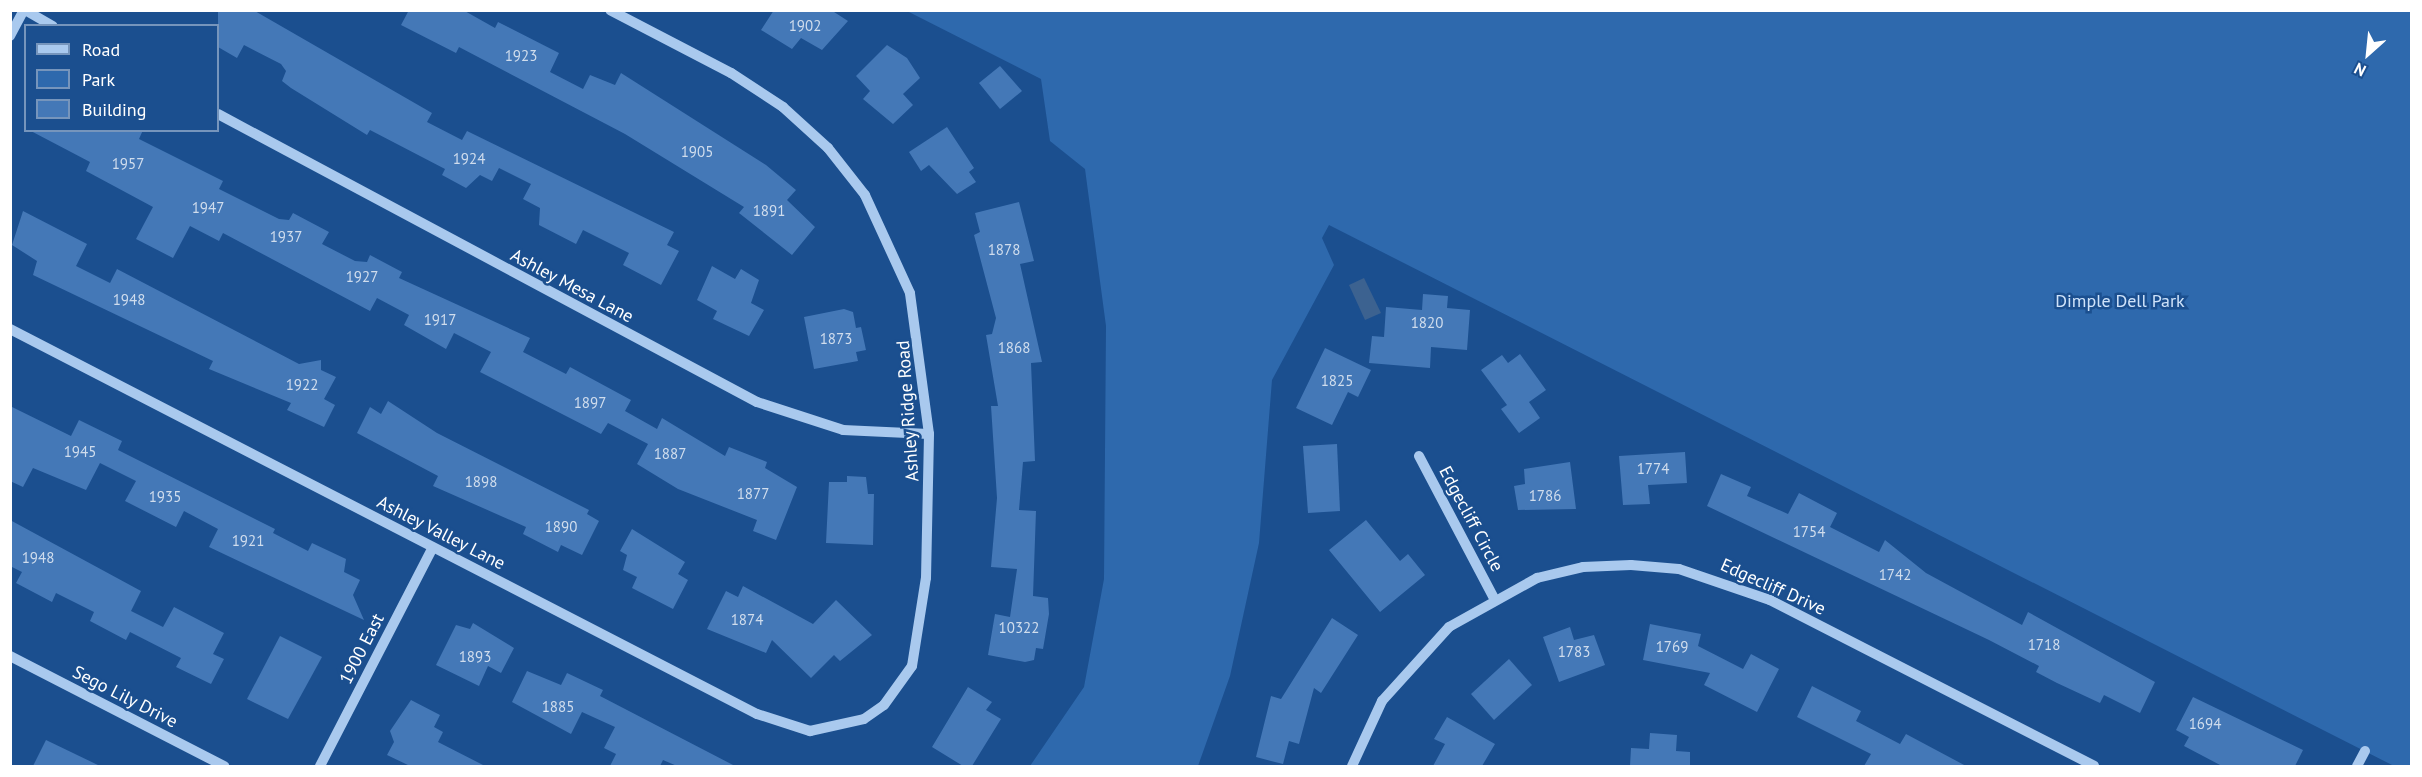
<!DOCTYPE html>
<html>
<head>
<meta charset="utf-8">
<style>
  body { margin:0 }
  #map { position:relative; width:2422px; height:777px; overflow:hidden; background:#1b4f8f; font-family:"PT Sans",sans-serif }
  div>[style] { position:absolute }
  .green>* { inset:0; background:#2e69ad }
  .water>* { inset:0; background:#3c6290 }
  .building>* { inset:0; background:#4478b7 }
  .minor>* { height:10px; margin:-5px; padding:0 5px; transform-origin:5px; border-radius:5px; background:#a9c9ee }
  span { translate:-50% -50%; white-space:nowrap; text-align:center; line-height:1.15; -webkit-text-stroke:5px #1b4f8f; paint-order:stroke }
  .number-label { font-size:15px; color:#d0dded }
  .number-label span { -webkit-text-stroke-width:0 }
  .street-label { font-size:18px; color:#fff }
  .park-label { font-size:18px; color:#cfe3fa }
  .frame { position:absolute; inset:0; border:12px solid #fff; pointer-events:none }
  .legend { position:absolute; left:24px; top:24px; width:195px; height:108px; box-sizing:border-box; background:#1b4f8f; border:2px solid #7695bc; margin:0; padding:8px 10px; list-style:none; font-size:18px; color:#fff }
  .legend li { display:flex; align-items:center; gap:12px; height:30px }
  .legend b { width:30px; border:2px solid #7695bc }
  .north { position:absolute; left:2338px; top:24px; width:60px; height:60px; -webkit-text-stroke:4px #1b4f8f; paint-order:stroke; rotate:207deg; font-size:16px; font-weight:700; line-height:24px; text-align:center; color:#fff }
  .north::after { content:''; display:block; margin:auto; width:21px; height:27px; background:#fff; clip-path:polygon(50% 0,100% 100%,50% 72%,0 100%) }
</style>
</head>
<body>
<div id="map">
  <div class="green">
    <i style="clip-path:polygon(907px 11px,2411px 11px,2411px 766px,2394px 766px,1329px 225px,1322px 238px,1334px 265px,1272px 380px,1259px 543px,1230px 676px,1198px 766px,1030px 766px,1084px 687px,1104px 579px,1106px 326px,1085px 169px,1050px 141px,1041px 79px)"></i>
  </div>
  <div class="water">
    <i style="clip-path:polygon(1364px 278px,1381px 313px,1365px 320px,1349px 285px)"></i>
  </div>
  <div class="building">
    <i style="clip-path:polygon(218px 10px,253px 10px,432px 113px,427px 122px,462px 140px,467px 131px,674px 232px,667px 245px,679px 251px,661px 285px,623px 265px,629px 253px,583px 230px,576px 244px,539px 225px,540px 208px,523px 199px,531px 184px,499px 168px,492px 181px,480px 175px,466px 188px,442px 175px,445px 169px,370px 130px,367px 135px,291px 88px,282px 81px,286px 71px,281px 64px,244px 45px,237px 58px,218px 47px)"></i>
    <i style="clip-path:polygon(409px 10px,463px 10px,495px 28px,498px 22px,559px 53px,550px 72px,583px 89px,590px 75px,615px 85px,621px 73px,766px 165px,796px 190px,787px 200px,815px 227px,792px 255px,739px 213px,744px 207px,625px 134px,459px 47px,456px 53px,401px 25px)"></i>
    <i style="clip-path:polygon(774px 10px,831px 10px,848px 21px,822px 50px,801px 38px,792px 49px,761px 30px)"></i>
    <i style="clip-path:polygon(887px 45px,907px 58px,920px 78px,903px 94px,913px 105px,893px 124px,863px 99px,870px 91px,856px 76px)"></i>
    <i style="clip-path:polygon(1000px 66px,1022px 91px,1000px 109px,979px 83px)"></i>
    <i style="clip-path:polygon(947px 127px,974px 168px,969px 172px,976px 182px,957px 194px,929px 165px,921px 171px,909px 152px)"></i>
    <i style="clip-path:polygon(29px 130px,143px 130px,139px 139px,223px 181px,219px 189px,279px 219px,289px 220px,293px 213px,329px 232px,322px 244px,355px 261px,367px 262px,370px 255px,402px 272px,399px 278px,530px 338px,523px 352px,566px 374px,570px 367px,631px 400px,625px 411px,657px 429px,662px 418px,725px 456px,729px 447px,767px 462px,765px 468px,797px 487px,776px 540px,753px 531px,757px 520px,678px 489px,637px 464px,648px 444px,608px 423px,601px 434px,480px 372px,491px 352px,454px 333px,446px 349px,404px 325px,409px 315px,377px 298px,370px 311px,223px 233px,219px 241px,190px 226px,173px 258px,136px 239px,153px 207px,86px 171px,90px 162px)"></i>
    <i style="clip-path:polygon(1019px 202px,1034px 261px,1020px 264px,1042px 362px,1031px 363px,1035px 461px,1023px 462px,1019px 510px,1036px 511px,1033px 596px,1048px 598px,1049px 614px,1043px 649px,1036px 648px,1034px 660px,1025px 662px,988px 655px,995px 614px,1010px 617px,1017px 569px,991px 567px,997px 498px,991px 406px,998px 406px,986px 335px,992px 334px,996px 318px,974px 235px,980px 232px,975px 213px)"></i>
    <i style="clip-path:polygon(23px 211px,87px 244px,76px 266px,110px 283px,117px 269px,299px 364px,321px 360px,321px 370px,336px 377px,324px 399px,335px 405px,324px 427px,287px 410px,291px 403px,209px 369px,213px 361px,33px 275px,37px 261px,12px 245px)"></i>
    <i style="clip-path:polygon(712px 266px,735px 279px,741px 269px,759px 280px,751px 303px,764px 310px,749px 336px,713px 319px,717px 311px,697px 300px)"></i>
    <i style="clip-path:polygon(1423px 294px,1448px 296px,1447px 308px,1470px 310px,1467px 350px,1431px 347px,1430px 368px,1369px 363px,1372px 336px,1384px 337px,1386px 307px,1422px 310px)"></i>
    <i style="clip-path:polygon(844px 309px,853px 312px,856px 328px,861px 327px,866px 350px,856px 352px,858px 361px,814px 369px,804px 317px)"></i>
    <i style="clip-path:polygon(1325px 348px,1371px 370px,1358px 397px,1348px 392px,1332px 425px,1296px 408px)"></i>
    <i style="clip-path:polygon(1520px 354px,1546px 390px,1529px 402px,1540px 418px,1519px 433px,1501px 409px,1507px 405px,1481px 370px,1502px 355px,1508px 363px)"></i>
    <i style="clip-path:polygon(388px 401px,437px 433px,589px 510px,587px 514px,599px 521px,582px 555px,561px 545px,558px 552px,523px 534px,526px 527px,433px 486px,438px 476px,357px 433px,370px 407px,381px 414px)"></i>
    <i style="clip-path:polygon(10px 406px,71px 436px,79px 420px,122px 441px,118px 450px,275px 529px,273px 533px,308px 551px,312px 543px,346px 559px,344px 572px,360px 580px,353px 595px,364px 620px,209px 547px,218px 529px,184px 511px,176px 527px,125px 501px,136px 481px,100px 463px,86px 490px,33px 468px,23px 487px,10px 481px)"></i>
    <i style="clip-path:polygon(1337px 444px,1340px 511px,1308px 513px,1303px 446px)"></i>
    <i style="clip-path:polygon(1685px 452px,1687px 483px,1648px 485px,1650px 504px,1623px 505px,1619px 456px)"></i>
    <i style="clip-path:polygon(1570px 462px,1576px 509px,1518px 510px,1514px 486px,1525px 484px,1524px 469px)"></i>
    <i style="clip-path:polygon(1721px 474px,1751px 487px,1747px 496px,1788px 514px,1799px 493px,1837px 513px,1830px 527px,1879px 552px,1885px 540px,1926px 573px,2022px 625px,2028px 612px,2155px 682px,2140px 713px,2104px 695px,2100px 703px,2057px 683px,2036px 672px,2039px 666px,1989px 640px,1707px 506px)"></i>
    <i style="clip-path:polygon(847px 476px,866px 477px,868px 494px,874px 494px,873px 545px,826px 543px,829px 482px,847px 482px)"></i>
    <i style="clip-path:polygon(10px 520px,141px 591px,131px 611px,163px 627px,174px 607px,224px 633px,213px 654px,224px 659px,211px 684px,176px 667px,181px 658px,130px 632px,126px 640px,90px 621px,94px 612px,56px 593px,52px 602px,16px 583px,22px 572px,10px 566px)"></i>
    <i style="clip-path:polygon(1366px 520px,1400px 561px,1408px 554px,1425px 575px,1380px 612px,1329px 550px)"></i>
    <i style="clip-path:polygon(632px 529px,685px 562px,678px 574px,688px 580px,673px 609px,632px 588px,637px 577px,623px 570px,627px 555px,620px 551px)"></i>
    <i style="clip-path:polygon(743px 586px,813px 624px,836px 600px,872px 635px,840px 661px,834px 655px,811px 678px,772px 640px,766px 653px,707px 629px,726px 591px,738px 597px)"></i>
    <i style="clip-path:polygon(1332px 618px,1358px 635px,1321px 693px,1314px 688px,1299px 744px,1289px 741px,1283px 764px,1256px 757px,1271px 696px,1281px 699px)"></i>
    <i style="clip-path:polygon(473px 623px,514px 648px,501px 673px,488px 666px,479px 686px,436px 665px,456px 625px,470px 629px)"></i>
    <i style="clip-path:polygon(1650px 624px,1701px 634px,1698px 646px,1743px 669px,1751px 654px,1779px 669px,1757px 712px,1704px 685px,1710px 673px,1643px 660px)"></i>
    <i style="clip-path:polygon(1570px 627px,1574px 640px,1594px 635px,1605px 665px,1559px 682px,1543px 637px)"></i>
    <i style="clip-path:polygon(280px 636px,322px 657px,288px 719px,247px 699px)"></i>
    <i style="clip-path:polygon(1509px 659px,1532px 685px,1494px 720px,1471px 694px)"></i>
    <i style="clip-path:polygon(527px 671px,561px 685px,567px 673px,603px 690px,600px 696px,735px 766px,677px 766px,663px 760px,660px 766px,610px 766px,616px 754px,604px 748px,615px 727px,582px 712px,571px 734px,512px 702px)"></i>
    <i style="clip-path:polygon(1812px 686px,1861px 711px,1856px 721px,1900px 744px,1906px 734px,1966px 766px,1864px 766px,1871px 754px,1797px 717px)"></i>
    <i style="clip-path:polygon(968px 687px,992px 702px,986px 710px,1001px 719px,972px 766px,963px 766px,932px 747px)"></i>
    <i style="clip-path:polygon(2193px 697px,2303px 750px,2295px 766px,2222px 766px,2184px 746px,2189px 737px,2176px 730px)"></i>
    <i style="clip-path:polygon(411px 700px,440px 715px,434px 727px,443px 732px,438px 742px,485px 766px,410px 766px,387px 755px,394px 742px,390px 731px)"></i>
    <i style="clip-path:polygon(1447px 717px,1495px 744px,1482px 766px,1433px 766px,1445px 744px,1434px 739px)"></i>
    <i style="clip-path:polygon(1650px 733px,1677px 735px,1676px 751px,1690px 752px,1690px 766px,1630px 766px,1631px 748px,1649px 749px)"></i>
    <i style="clip-path:polygon(46px 740px,100px 766px,33px 766px)"></i>
  </div>
  <div class="minor">
    <i style="left:25px;top:10px;width:32px;rotate:30deg"></i>
    <i style="left:10px;top:36px;width:30px;rotate:-62deg"></i>
    <i style="left:218px;top:114px;width:611px;rotate:28.12deg"></i>
    <i style="left:757px;top:402px;width:90px;rotate:18deg"></i>
    <i style="left:843px;top:430px;width:86px;rotate:2.7deg"></i>
    <i style="left:10px;top:329px;width:840px;rotate:27.27deg"></i>
    <i style="left:757px;top:714px;width:56px;rotate:17.8deg"></i>
    <i style="left:810px;top:731px;width:55px;rotate:-12.5deg"></i>
    <i style="left:864px;top:719px;width:24px;rotate:-35deg"></i>
    <i style="left:884px;top:705px;width:48px;rotate:-54.3deg"></i>
    <i style="left:912px;top:666px;width:89px;rotate:-81deg"></i>
    <i style="left:926px;top:578px;width:144px;rotate:-88.8deg"></i>
    <i style="left:929px;top:434px;width:142px;rotate:-97.7deg"></i>
    <i style="left:910px;top:293px;width:108px;rotate:-114.7deg"></i>
    <i style="left:865px;top:195px;width:60px;rotate:-128.2deg"></i>
    <i style="left:828px;top:148px;width:61px;rotate:-137.7deg"></i>
    <i style="left:783px;top:107px;width:62px;rotate:-146.8deg"></i>
    <i style="left:731px;top:73px;width:136px;rotate:-152.5deg"></i>
    <i style="left:1419px;top:456px;width:161px;rotate:62.2deg"></i>
    <i style="left:10px;top:656px;width:241px;rotate:27.2deg"></i>
    <i style="left:320px;top:766px;width:246px;rotate:-62.7deg"></i>
    <i style="left:1352px;top:766px;width:72px;rotate:-65.2deg"></i>
    <i style="left:1382px;top:701px;width:100px;rotate:-47.8deg"></i>
    <i style="left:1449px;top:627px;width:101px;rotate:-29.1deg"></i>
    <i style="left:1537px;top:578px;width:47px;rotate:-13.4deg"></i>
    <i style="left:1583px;top:567px;width:48px;rotate:-2.4deg"></i>
    <i style="left:1631px;top:565px;width:48px;rotate:4.8deg"></i>
    <i style="left:1679px;top:569px;width:96px;rotate:18.8deg"></i>
    <i style="left:1770px;top:600px;width:364px;rotate:27.1deg"></i>
    <i style="left:2357px;top:766px;width:17px;rotate:-62deg"></i>
  </div>
  <div class="number-label">
    <span style="left:805px;top:26px">1902</span>
    <span style="left:521px;top:56px">1923</span>
    <span style="left:697px;top:152px">1905</span>
    <span style="left:469px;top:159px">1924</span>
    <span style="left:128px;top:164px">1957</span>
    <span style="left:208px;top:208px">1947</span>
    <span style="left:769px;top:211px">1891</span>
    <span style="left:286px;top:237px">1937</span>
    <span style="left:1004px;top:250px">1878</span>
    <span style="left:362px;top:277px">1927</span>
    <span style="left:129px;top:300px">1948</span>
    <span style="left:440px;top:320px">1917</span>
    <span style="left:1427px;top:323px">1820</span>
    <span style="left:836px;top:339px">1873</span>
    <span style="left:1014px;top:348px">1868</span>
    <span style="left:1337px;top:381px">1825</span>
    <span style="left:302px;top:385px">1922</span>
    <span style="left:590px;top:403px">1897</span>
    <span style="left:80px;top:452px">1945</span>
    <span style="left:670px;top:454px">1887</span>
    <span style="left:1653px;top:469px">1774</span>
    <span style="left:481px;top:482px">1898</span>
    <span style="left:753px;top:494px">1877</span>
    <span style="left:1545px;top:496px">1786</span>
    <span style="left:165px;top:497px">1935</span>
    <span style="left:561px;top:527px">1890</span>
    <span style="left:1809px;top:532px">1754</span>
    <span style="left:248px;top:541px">1921</span>
    <span style="left:38px;top:558px">1948</span>
    <span style="left:1895px;top:575px">1742</span>
    <span style="left:747px;top:620px">1874</span>
    <span style="left:1019px;top:628px">10322</span>
    <span style="left:2044px;top:645px">1718</span>
    <span style="left:1672px;top:647px">1769</span>
    <span style="left:1574px;top:652px">1783</span>
    <span style="left:475px;top:657px">1893</span>
    <span style="left:558px;top:707px">1885</span>
    <span style="left:2205px;top:724px">1694</span>
  </div>
  <div class="street-label">
    <span style="left:572px;top:286px;rotate:28deg">Ashley Mesa Lane</span>
    <span style="left:908px;top:411px;rotate:-94deg">Ashley Ridge Road</span>
    <span style="left:1471px;top:519px;rotate:62deg">Edgecliff Circle</span>
    <span style="left:441px;top:533px;rotate:27deg">Ashley Valley Lane</span>
    <span style="left:1773px;top:587px;rotate:24deg">Edgecliff Drive</span>
    <span style="left:362px;top:649px;rotate:-63deg">1900 East</span>
    <span style="left:125px;top:697px;rotate:27deg">Sego Lily Drive</span>
  </div>
  <div class="park-label">
    <span style="left:2120px;top:301px">Dimple Dell Park</span>
  </div>
  <div class="frame"></div>
  <ul class="legend">
  <li><b style="height:8px;background:#a9c9ee"></b>Road</li>
  <li><b style="height:16px;background:#2e69ad"></b>Park</li>
  <li><b style="height:16px;background:#4478b7"></b>Building</li>
  </ul>
  <div class="north">N</div>
</div>
</body>
</html>
